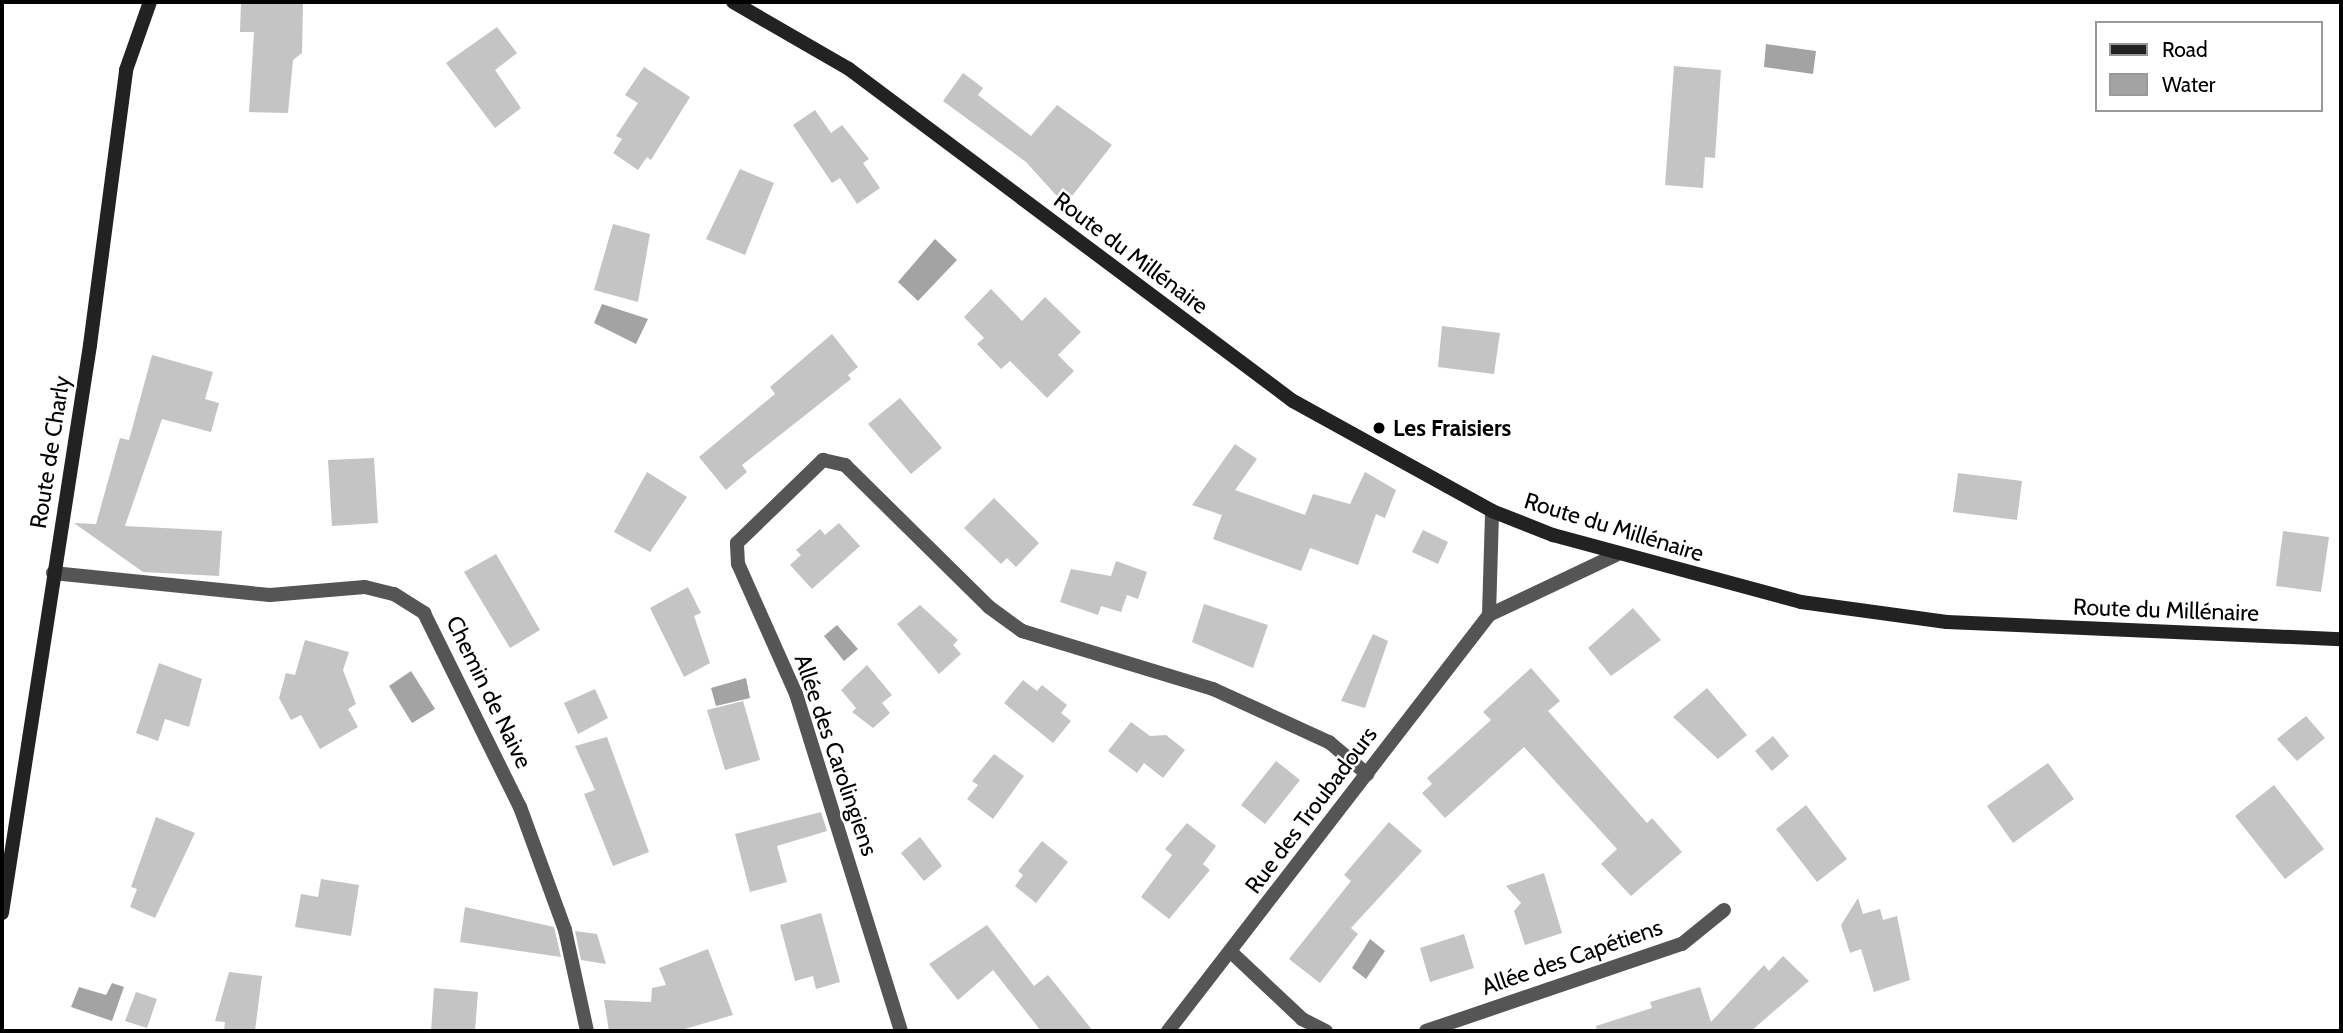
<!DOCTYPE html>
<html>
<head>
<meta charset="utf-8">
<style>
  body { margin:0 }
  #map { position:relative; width:2343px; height:1033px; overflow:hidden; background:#fff; font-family:Cabin,sans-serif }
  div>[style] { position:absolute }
  .water>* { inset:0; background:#a3a3a3 }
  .building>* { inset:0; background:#c4c4c4 }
  .street>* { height:14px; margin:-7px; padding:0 7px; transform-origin:7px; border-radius:7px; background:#555 }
  .secondary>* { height:14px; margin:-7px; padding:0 7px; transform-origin:7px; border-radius:7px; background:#222 }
  .dots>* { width:19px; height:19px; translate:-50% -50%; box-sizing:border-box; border:4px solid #fff; border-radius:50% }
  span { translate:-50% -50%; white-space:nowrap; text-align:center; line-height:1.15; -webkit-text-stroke:5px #fff; paint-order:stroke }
  .street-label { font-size:23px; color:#000 }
  .poi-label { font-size:23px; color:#000; font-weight:700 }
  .left { translate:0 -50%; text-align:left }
  .frame { position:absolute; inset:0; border:4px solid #000; pointer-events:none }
  .legend { position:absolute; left:2095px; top:21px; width:228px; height:91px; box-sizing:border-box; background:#fff; border:2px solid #999; margin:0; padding:9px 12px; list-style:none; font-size:21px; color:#000 }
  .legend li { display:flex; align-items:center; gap:14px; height:35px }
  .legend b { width:35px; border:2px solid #999 }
</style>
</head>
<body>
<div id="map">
  <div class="water">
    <i style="clip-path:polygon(1766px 44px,1816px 51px,1813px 74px,1764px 67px)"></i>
    <i style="clip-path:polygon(935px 239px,957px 260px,918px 301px,898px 282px)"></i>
    <i style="clip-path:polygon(602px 304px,648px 319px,636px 344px,594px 323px)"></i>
    <i style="clip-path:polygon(837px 625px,858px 649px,844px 661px,824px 636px)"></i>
    <i style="clip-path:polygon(411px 671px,435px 709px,412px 723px,389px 686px)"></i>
    <i style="clip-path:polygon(746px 678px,750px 698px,716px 706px,711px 688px)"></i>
    <i style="clip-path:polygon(1370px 939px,1385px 951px,1366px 979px,1352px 968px)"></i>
    <i style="clip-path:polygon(112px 983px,124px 987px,112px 1021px,71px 1007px,79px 987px,106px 995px)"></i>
  </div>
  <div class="building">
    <i style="clip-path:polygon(241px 2px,303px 4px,302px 53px,293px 60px,288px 113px,249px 112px,254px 32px,240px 32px)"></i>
    <i style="clip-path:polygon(497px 27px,517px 53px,495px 70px,521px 108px,495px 128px,446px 63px)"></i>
    <i style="clip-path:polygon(1674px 66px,1721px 70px,1715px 158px,1705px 157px,1703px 188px,1665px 185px)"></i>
    <i style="clip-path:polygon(644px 67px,690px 97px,651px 160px,647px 157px,638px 170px,613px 153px,622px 139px,616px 136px,638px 103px,625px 95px)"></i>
    <i style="clip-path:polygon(963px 73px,983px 88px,978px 95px,1031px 136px,1057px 105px,1112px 145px,1065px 205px,1026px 162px,943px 101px)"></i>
    <i style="clip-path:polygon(815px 110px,831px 133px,842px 125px,869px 159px,863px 163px,880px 188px,857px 204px,840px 178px,832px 183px,793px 125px)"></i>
    <i style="clip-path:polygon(740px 169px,774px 183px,745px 255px,706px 239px)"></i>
    <i style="clip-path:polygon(613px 224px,650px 234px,638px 302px,594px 290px)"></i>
    <i style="clip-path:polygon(991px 289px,1022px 321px,1045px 297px,1081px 332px,1058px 355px,1074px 371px,1047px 398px,1010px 361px,1001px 369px,977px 344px,984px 338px,964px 317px)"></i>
    <i style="clip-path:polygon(1442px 326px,1500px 333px,1494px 374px,1438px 367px)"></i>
    <i style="clip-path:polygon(832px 334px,858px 367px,848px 375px,851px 379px,742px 465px,747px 472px,726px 490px,699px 457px,775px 394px,770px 387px)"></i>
    <i style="clip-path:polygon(152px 355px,213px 372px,205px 399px,219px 403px,211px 432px,162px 419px,125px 526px,222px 531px,219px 576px,143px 572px,74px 523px,96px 524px,120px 438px,129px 440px)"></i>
    <i style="clip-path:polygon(900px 398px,942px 448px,911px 474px,868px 424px)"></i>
    <i style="clip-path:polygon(1235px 444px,1257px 459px,1235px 490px,1305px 515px,1313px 494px,1350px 504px,1365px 472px,1396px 490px,1385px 518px,1376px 514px,1358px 565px,1310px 548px,1301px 571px,1213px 539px,1222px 515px,1192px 505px)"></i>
    <i style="clip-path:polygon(374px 458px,378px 523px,332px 526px,328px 460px)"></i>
    <i style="clip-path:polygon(647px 472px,687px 497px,650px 552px,614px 532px)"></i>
    <i style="clip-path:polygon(1958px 473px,2022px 481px,2017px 520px,1953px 512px)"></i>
    <i style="clip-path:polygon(994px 498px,1039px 543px,1016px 567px,1007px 558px,1001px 564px,964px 528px)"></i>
    <i style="clip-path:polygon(839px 523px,860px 546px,812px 589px,790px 565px,801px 555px,796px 550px,820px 529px,825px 535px)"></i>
    <i style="clip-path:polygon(1423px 530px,1448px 542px,1438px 564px,1412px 552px)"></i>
    <i style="clip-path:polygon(2283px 531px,2329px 537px,2321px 592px,2276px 586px)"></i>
    <i style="clip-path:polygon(496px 554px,540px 630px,510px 648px,464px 572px)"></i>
    <i style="clip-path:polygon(1116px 561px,1147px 572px,1138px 599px,1127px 595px,1121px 612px,1101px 606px,1098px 615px,1060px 602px,1071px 569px,1111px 576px)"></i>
    <i style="clip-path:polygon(688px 587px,701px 613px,694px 616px,710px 663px,684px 677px,650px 608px)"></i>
    <i style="clip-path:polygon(1204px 604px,1268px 625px,1253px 668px,1192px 642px)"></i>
    <i style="clip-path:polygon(920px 605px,958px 640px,953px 645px,961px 654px,939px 674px,897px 624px)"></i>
    <i style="clip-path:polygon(1633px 608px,1661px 640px,1611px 676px,1588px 648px)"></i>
    <i style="clip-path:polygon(1373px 634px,1388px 641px,1365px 708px,1341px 701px)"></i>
    <i style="clip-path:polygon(305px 640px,349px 652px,343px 670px,356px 704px,348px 709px,358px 727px,320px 749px,301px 715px,291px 720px,279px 698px,286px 673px,295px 675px)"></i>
    <i style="clip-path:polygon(159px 663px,202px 679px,189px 727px,165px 719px,158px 741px,136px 733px)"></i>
    <i style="clip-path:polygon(867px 665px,892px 695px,882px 703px,890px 713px,873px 728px,852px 712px,856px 708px,841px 690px)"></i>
    <i style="clip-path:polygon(1531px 668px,1560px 701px,1548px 711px,1647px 823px,1652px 818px,1682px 852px,1631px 896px,1601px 864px,1617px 849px,1524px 747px,1445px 818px,1422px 793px,1432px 784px,1427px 778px,1491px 720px,1483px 712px)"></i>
    <i style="clip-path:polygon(1023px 680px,1037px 691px,1042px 685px,1067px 705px,1061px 713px,1071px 721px,1053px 743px,1004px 703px)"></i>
    <i style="clip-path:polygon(1707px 688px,1747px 735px,1718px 759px,1673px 717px)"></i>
    <i style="clip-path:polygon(595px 689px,608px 718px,578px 734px,564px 703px)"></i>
    <i style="clip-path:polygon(743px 701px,760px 760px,725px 770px,707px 710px)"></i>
    <i style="clip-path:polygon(2306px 716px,2325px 738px,2297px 761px,2277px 739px)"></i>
    <i style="clip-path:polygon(1131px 722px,1150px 736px,1166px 735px,1185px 750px,1163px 778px,1144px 763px,1137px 773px,1108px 751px)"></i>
    <i style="clip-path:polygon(1773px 736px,1789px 756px,1772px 771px,1755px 751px)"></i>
    <i style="clip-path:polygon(607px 737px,649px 852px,613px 866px,584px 794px,595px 790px,575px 746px)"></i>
    <i style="clip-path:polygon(994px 754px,1024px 776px,993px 819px,967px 799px,978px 785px,972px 781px)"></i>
    <i style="clip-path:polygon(1276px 761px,1300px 780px,1265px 824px,1241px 805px)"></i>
    <i style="clip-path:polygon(2048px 763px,2074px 799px,2013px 843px,1987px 806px)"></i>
    <i style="clip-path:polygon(2274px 785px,2324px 849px,2285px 879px,2235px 816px)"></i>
    <i style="clip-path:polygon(1806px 805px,1847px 859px,1817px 882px,1776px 829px)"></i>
    <i style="clip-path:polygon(821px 812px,827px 831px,777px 846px,787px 882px,750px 892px,735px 834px)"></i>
    <i style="clip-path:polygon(156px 817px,195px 833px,155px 918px,130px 907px,137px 889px,131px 887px)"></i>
    <i style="clip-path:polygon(1389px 822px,1422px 851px,1351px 928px,1358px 934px,1320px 983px,1289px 959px,1351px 881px,1344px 875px)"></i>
    <i style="clip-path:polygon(1187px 823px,1216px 846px,1203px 864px,1210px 870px,1169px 919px,1141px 897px,1172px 855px,1165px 849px)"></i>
    <i style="clip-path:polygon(920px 837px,942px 866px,924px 881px,901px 853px)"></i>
    <i style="clip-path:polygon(1042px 841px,1068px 862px,1036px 903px,1015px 886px,1023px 875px,1018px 871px)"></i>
    <i style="clip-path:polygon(1544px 873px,1562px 933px,1525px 945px,1514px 911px,1521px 903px,1506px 886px)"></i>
    <i style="clip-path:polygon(321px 879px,359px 885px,351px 936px,295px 927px,301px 894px,318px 897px)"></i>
    <i style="clip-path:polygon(1858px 898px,1863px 914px,1880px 909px,1883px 920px,1897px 916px,1910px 980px,1874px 992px,1861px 949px,1850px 953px,1841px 925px)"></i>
    <i style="clip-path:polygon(465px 907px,554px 927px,561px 957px,460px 942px)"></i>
    <i style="clip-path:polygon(821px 913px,840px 982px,816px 989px,813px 976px,795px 981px,780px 925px)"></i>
    <i style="clip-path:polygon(987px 925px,1034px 986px,1048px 975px,1093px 1031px,1041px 1031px,993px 970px,958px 1000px,929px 964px)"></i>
    <i style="clip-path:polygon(575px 931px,597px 934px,606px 964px,581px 960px)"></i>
    <i style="clip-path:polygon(1464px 934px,1474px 968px,1430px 982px,1420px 948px)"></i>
    <i style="clip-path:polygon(708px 949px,733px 1015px,678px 1031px,609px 1031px,604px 1000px,651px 1002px,652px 988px,666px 985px,659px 968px)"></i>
    <i style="clip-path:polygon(1783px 956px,1809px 981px,1751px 1031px,1597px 1031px,1596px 1026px,1652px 1008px,1650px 1002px,1700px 987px,1711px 1022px,1764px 965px,1769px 971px)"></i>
    <i style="clip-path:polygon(229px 972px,262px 976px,255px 1031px,224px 1031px,225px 1022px,215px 1021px)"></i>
    <i style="clip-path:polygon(434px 988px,478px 992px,475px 1031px,431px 1031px)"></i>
    <i style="clip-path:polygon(136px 992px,157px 999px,147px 1028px,125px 1021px)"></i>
  </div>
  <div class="street">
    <i style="left:53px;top:573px;width:218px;rotate:5.8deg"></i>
    <i style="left:270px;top:595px;width:95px;rotate:-4.8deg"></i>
    <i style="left:365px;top:587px;width:30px;rotate:14deg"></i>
    <i style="left:394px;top:594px;width:36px;rotate:32deg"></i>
    <i style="left:424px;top:613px;width:216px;rotate:63.7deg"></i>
    <i style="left:520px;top:807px;width:131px;rotate:69.9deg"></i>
    <i style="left:565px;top:930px;width:103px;rotate:77.7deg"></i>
    <i style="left:1489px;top:615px;width:104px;rotate:-88.3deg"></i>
    <i style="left:1231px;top:952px;width:98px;rotate:43.3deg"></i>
    <i style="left:1302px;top:1019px;width:27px;rotate:27deg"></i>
    <i style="left:901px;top:1031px;width:353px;rotate:-107.3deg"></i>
    <i style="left:796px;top:694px;width:142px;rotate:-114deg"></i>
    <i style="left:738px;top:564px;width:21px;rotate:-93deg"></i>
    <i style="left:737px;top:543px;width:120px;rotate:-44deg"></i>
    <i style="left:823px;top:460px;width:23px;rotate:13deg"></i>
    <i style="left:845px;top:465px;width:202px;rotate:44.6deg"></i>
    <i style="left:989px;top:607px;width:41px;rotate:36deg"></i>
    <i style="left:1022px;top:631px;width:200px;rotate:16.9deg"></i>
    <i style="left:1213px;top:689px;width:128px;rotate:24.6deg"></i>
    <i style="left:1329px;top:742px;width:50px;rotate:40.1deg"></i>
    <i style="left:1168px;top:1031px;width:525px;rotate:-52.34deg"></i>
    <i style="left:1489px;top:615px;width:140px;rotate:-25.3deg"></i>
    <i style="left:1426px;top:1031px;width:270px;rotate:-18.8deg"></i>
    <i style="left:1682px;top:944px;width:54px;rotate:-39deg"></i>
  </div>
  <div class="secondary">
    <i style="left:733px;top:2px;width:134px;rotate:30deg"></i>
    <i style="left:849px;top:69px;width:554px;rotate:36.79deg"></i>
    <i style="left:1293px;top:401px;width:227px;rotate:28.9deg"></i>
    <i style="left:1492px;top:511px;width:66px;rotate:21.5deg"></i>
    <i style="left:1553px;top:535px;width:257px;rotate:15.1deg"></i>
    <i style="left:1801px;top:602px;width:147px;rotate:7.8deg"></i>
    <i style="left:1947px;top:622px;width:394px;rotate:2.5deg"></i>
    <i style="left:2px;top:913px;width:575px;rotate:-81.19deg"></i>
    <i style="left:90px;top:345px;width:277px;rotate:-82.5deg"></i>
    <i style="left:126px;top:70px;width:72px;rotate:-70.6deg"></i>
  </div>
  <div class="dots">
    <i style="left:1379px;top:428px;background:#000"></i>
  </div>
  <div class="street-label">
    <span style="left:1131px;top:253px;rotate:37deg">Route du Millénaire</span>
    <span style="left:50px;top:452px;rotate:-81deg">Route de Charly</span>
    <span style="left:1614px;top:527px;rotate:17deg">Route du Millénaire</span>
    <span style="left:2166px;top:610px;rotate:2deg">Route du Millénaire</span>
    <span style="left:489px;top:692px;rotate:64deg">Chemin de Naive</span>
    <span style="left:836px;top:755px;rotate:71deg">Allée des Carolingiens</span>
    <span style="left:1311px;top:810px;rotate:-53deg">Rue des Troubadours</span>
    <span style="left:1572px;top:957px;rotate:-19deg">Allée des Capétiens</span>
  </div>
  <div class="poi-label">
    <span class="left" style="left:1393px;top:428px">Les Fraisiers</span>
  </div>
  <div class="frame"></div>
  <ul class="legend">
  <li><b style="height:9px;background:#222"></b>Road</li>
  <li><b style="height:19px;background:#a3a3a3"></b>Water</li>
  </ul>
</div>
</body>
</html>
